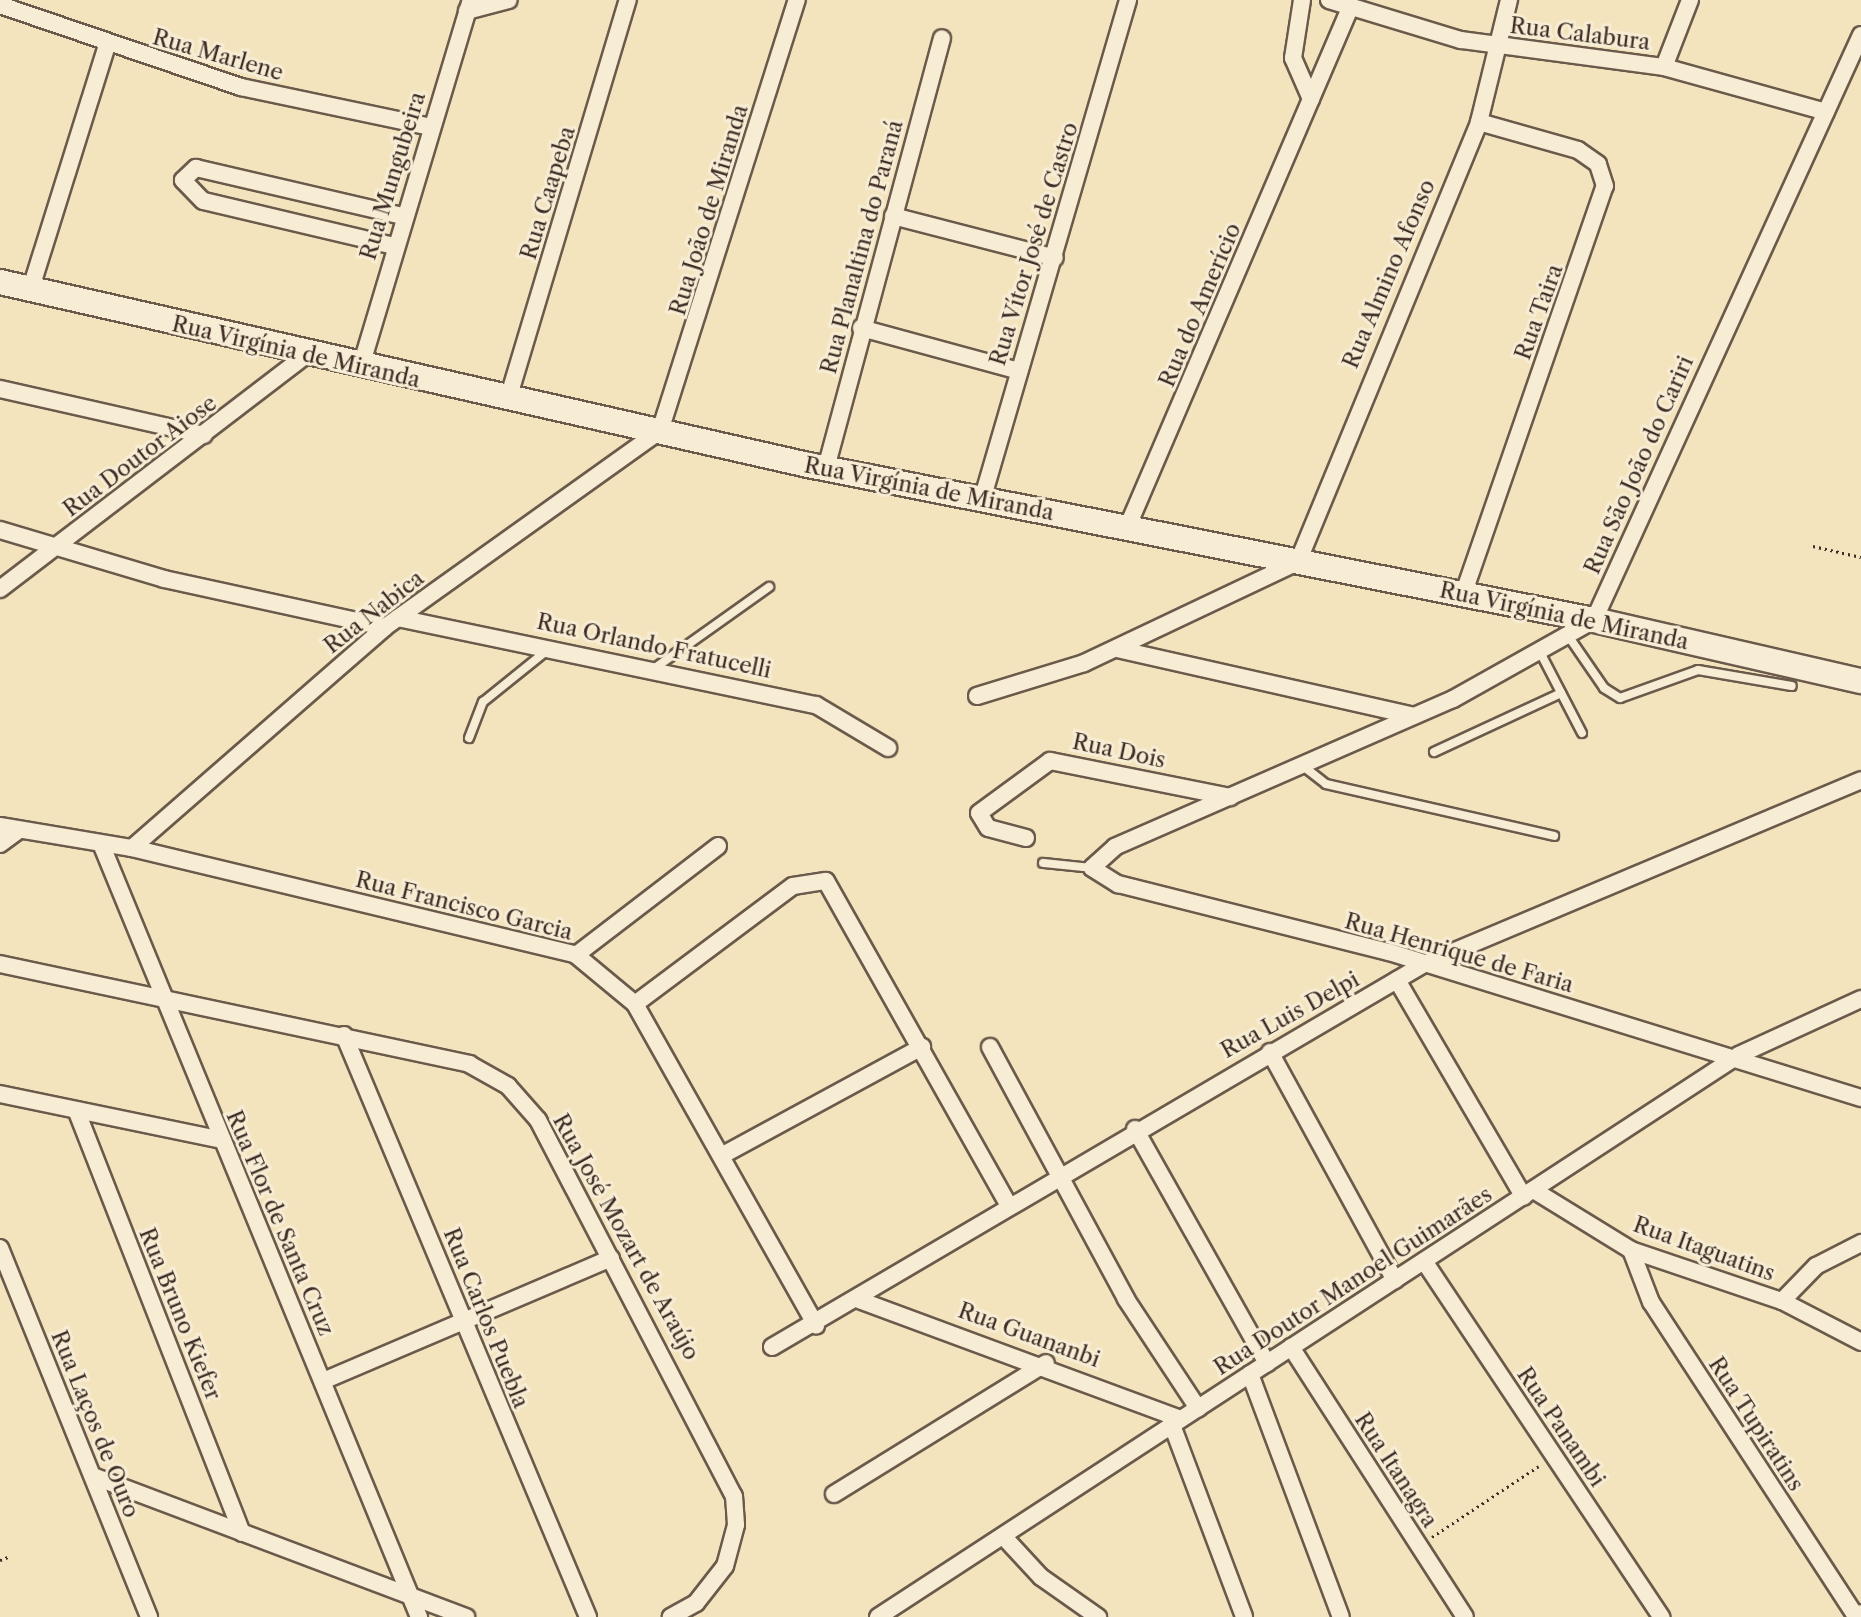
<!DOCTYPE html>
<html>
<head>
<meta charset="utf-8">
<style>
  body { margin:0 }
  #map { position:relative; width:1861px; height:1617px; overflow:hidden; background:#f3e4be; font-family:"Libre Caslon Text",serif }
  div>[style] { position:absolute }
  .path>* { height:3px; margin-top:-1.5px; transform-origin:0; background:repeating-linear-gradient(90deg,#3e2c25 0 2px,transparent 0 6px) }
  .roads { filter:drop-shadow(2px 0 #6b5a4b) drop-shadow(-2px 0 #6b5a4b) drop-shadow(0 2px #6b5a4b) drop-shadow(0 -2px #6b5a4b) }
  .lane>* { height:8px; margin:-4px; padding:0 4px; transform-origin:4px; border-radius:4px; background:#f7edd5 }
  .street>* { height:16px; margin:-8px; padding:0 8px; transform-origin:8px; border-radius:8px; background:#f7edd5 }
  .secondary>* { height:24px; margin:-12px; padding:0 12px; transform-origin:12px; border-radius:12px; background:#f7edd5 }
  span { translate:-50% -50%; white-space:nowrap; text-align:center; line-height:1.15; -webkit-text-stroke:6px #f7edd5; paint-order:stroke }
  .street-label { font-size:22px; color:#3e2c25 }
</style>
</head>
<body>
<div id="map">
  <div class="path">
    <i style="left:1813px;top:546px;width:49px;rotate:12.9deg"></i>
    <i style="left:1432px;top:1537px;width:128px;rotate:-33.6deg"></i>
    <i style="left:0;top:1560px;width:9px;rotate:-21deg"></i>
  </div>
  <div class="roads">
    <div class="lane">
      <i style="left:1569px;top:637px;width:62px;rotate:55.5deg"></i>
      <i style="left:1604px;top:688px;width:19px;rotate:32deg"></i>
      <i style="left:1620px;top:698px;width:83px;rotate:-19.7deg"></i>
      <i style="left:1698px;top:670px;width:95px;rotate:9.7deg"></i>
      <i style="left:1541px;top:654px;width:89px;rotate:62.6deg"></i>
      <i style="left:655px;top:668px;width:140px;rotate:-35.4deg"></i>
      <i style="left:469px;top:738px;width:39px;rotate:-69deg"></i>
      <i style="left:483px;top:702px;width:85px;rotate:-38.8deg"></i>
      <i style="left:1434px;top:752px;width:140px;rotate:-24.9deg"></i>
      <i style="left:1303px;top:766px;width:29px;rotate:38deg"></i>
      <i style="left:1326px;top:784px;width:234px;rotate:12.8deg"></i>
      <i style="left:1043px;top:863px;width:49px;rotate:5.8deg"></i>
    </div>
    <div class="street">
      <i style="left:1302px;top:0;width:59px;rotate:98.8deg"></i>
      <i style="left:1293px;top:58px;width:45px;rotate:66.3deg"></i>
      <i style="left:1329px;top:0;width:138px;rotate:16.9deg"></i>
      <i style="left:1461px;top:40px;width:205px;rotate:7.6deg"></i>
      <i style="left:1664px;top:67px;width:168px;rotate:15.5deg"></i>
      <i style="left:0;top:5px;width:255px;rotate:18.8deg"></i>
      <i style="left:241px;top:87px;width:194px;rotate:11.9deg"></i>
      <i style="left:467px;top:11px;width:43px;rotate:-14.7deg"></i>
      <i style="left:1861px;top:35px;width:643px;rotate:114.53deg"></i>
      <i style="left:1594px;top:620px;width:162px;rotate:150.7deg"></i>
      <i style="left:1453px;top:699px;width:369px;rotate:156.4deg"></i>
      <i style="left:1115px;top:847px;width:31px;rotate:138deg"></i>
      <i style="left:1092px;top:868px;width:31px;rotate:32deg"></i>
      <i style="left:1118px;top:884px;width:279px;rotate:14.1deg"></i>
      <i style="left:1389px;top:952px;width:494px;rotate:17.2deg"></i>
      <i style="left:1664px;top:67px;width:72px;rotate:-68.8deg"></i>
      <i style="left:893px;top:216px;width:167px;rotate:14.5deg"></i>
      <i style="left:394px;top:246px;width:196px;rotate:-166.7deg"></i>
      <i style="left:203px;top:201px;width:29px;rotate:-134deg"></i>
      <i style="left:183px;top:180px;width:18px;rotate:-43deg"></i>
      <i style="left:196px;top:168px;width:212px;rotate:13.1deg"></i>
      <i style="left:30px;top:291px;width:258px;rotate:-72.6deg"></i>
      <i style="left:861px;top:328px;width:164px;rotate:15.2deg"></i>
      <i style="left:361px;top:366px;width:382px;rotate:-73.3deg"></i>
      <i style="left:0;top:389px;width:209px;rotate:12.7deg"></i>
      <i style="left:508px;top:399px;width:417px;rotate:-73.3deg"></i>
      <i style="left:826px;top:468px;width:445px;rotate:-74.9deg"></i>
      <i style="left:982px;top:500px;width:521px;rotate:-73.72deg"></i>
      <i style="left:1127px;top:528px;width:566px;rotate:-66.79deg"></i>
      <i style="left:0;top:530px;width:171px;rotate:16.6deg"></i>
      <i style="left:164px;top:579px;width:226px;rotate:12.3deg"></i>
      <i style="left:0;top:589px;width:385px;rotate:-37.4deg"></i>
      <i style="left:1463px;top:595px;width:433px;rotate:-70.9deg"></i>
      <i style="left:1605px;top:186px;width:23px;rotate:-108deg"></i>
      <i style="left:1598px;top:164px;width:24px;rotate:-145deg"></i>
      <i style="left:1578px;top:150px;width:103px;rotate:-164.2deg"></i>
      <i style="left:398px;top:618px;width:427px;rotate:11.8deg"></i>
      <i style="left:816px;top:705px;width:84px;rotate:30.8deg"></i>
      <i style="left:1117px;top:649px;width:304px;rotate:12.7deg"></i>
      <i style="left:977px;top:696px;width:112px;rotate:-17.1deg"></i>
      <i style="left:1084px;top:663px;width:237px;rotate:-25.3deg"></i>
      <i style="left:1298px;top:562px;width:476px;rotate:-67.6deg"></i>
      <i style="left:1479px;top:122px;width:126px;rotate:-76.2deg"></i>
      <i style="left:0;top:826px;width:134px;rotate:9.5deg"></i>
      <i style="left:132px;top:848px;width:457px;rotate:13.5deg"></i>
      <i style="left:576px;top:955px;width:77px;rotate:39.7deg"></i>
      <i style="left:635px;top:1004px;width:369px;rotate:60.6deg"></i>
      <i style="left:1026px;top:838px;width:39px;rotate:-165deg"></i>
      <i style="left:988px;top:828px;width:17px;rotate:-121deg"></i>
      <i style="left:979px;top:813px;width:88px;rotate:-36.2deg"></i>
      <i style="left:1050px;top:761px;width:184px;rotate:11.3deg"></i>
      <i style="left:0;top:844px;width:24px;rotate:-36deg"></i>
      <i style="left:102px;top:846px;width:834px;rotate:67.65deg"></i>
      <i style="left:132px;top:848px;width:336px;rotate:-41.1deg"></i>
      <i style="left:385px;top:627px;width:338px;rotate:-35.5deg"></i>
      <i style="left:660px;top:431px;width:452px;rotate:-72.4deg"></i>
      <i style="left:576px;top:955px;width:179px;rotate:-37.5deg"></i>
      <i style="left:0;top:964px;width:480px;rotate:12deg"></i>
      <i style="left:469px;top:1064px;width:45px;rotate:29.4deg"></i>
      <i style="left:508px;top:1086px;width:45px;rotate:48.6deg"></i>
      <i style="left:538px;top:1120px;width:424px;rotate:62.5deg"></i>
      <i style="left:734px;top:1496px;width:29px;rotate:86deg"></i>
      <i style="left:736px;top:1525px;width:42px;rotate:105deg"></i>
      <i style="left:725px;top:1566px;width:47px;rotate:128.1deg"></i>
      <i style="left:696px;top:1603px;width:29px;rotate:151deg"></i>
      <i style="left:1397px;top:980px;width:251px;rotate:59.7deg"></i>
      <i style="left:635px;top:1004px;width:197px;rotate:-36.8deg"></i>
      <i style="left:793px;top:886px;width:33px;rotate:-9deg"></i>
      <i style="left:826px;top:881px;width:373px;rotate:60.6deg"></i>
      <i style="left:344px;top:1035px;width:631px;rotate:67.25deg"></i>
      <i style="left:990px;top:1047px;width:286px;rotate:61.6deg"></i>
      <i style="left:1126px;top:1299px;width:131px;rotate:56.6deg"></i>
      <i style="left:1270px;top:1052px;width:260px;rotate:61.3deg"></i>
      <i style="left:0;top:1094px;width:227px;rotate:11.7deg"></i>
      <i style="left:77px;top:1112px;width:452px;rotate:68.6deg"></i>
      <i style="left:1135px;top:1129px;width:269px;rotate:60.6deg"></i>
      <i style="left:721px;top:1156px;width:229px;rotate:-28.5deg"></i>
      <i style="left:1535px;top:1191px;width:113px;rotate:31.6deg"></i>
      <i style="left:1631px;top:1250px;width:159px;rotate:18.7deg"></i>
      <i style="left:1782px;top:1301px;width:89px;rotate:27.4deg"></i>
      <i style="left:0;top:1248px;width:398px;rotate:68deg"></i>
      <i style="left:1631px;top:1250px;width:56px;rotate:69deg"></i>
      <i style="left:1651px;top:1302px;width:376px;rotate:56.9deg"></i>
      <i style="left:1856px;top:1617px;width:6px;rotate:-39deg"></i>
      <i style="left:1424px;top:1261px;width:428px;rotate:56.3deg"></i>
      <i style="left:859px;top:1300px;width:343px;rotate:20.3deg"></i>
      <i style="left:1782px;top:1301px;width:49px;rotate:-45.8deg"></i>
      <i style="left:1816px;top:1266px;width:51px;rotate:-27.1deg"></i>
      <i style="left:772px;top:1347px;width:756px;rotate:-30.43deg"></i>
      <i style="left:1424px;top:964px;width:474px;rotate:-22.8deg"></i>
      <i style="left:1291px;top:1347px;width:321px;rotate:57.2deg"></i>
      <i style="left:1250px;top:1374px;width:259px;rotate:69.5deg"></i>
      <i style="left:323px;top:1381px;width:313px;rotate:-23.1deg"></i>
      <i style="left:1172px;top:1425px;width:205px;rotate:69.4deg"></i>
      <i style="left:93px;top:1476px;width:399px;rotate:20.7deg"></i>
      <i style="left:834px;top:1494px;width:249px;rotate:-31.7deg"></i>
      <i style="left:1003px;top:1536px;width:56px;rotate:47.2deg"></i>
      <i style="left:1041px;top:1577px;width:70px;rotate:35.1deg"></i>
      <i style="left:878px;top:1617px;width:1028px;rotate:-33.13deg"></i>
      <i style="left:1739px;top:1055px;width:134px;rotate:-24.7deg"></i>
    </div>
    <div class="secondary">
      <i style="left:0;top:282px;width:828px;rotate:12.76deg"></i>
      <i style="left:808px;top:465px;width:801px;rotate:11.16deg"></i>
      <i style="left:1594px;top:620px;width:274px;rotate:12.9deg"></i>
    </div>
  </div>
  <div class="street-label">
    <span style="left:1580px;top:34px;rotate:7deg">Rua Calabura</span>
    <span style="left:218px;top:55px;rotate:16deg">Rua Marlene</span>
    <span style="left:393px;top:176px;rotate:-73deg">Rua Mungubeira</span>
    <span style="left:548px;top:193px;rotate:-73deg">Rua Caapeba</span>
    <span style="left:709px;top:210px;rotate:-73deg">Rua João de Miranda</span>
    <span style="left:1034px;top:244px;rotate:-73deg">Rua Vítor José de Castro</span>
    <span style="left:862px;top:247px;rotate:-75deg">Rua Planaltina do Paraná</span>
    <span style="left:1389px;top:274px;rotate:-67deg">Rua Almino Afonso</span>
    <span style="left:1200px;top:305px;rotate:-67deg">Rua do Amerício</span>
    <span style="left:1539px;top:312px;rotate:-70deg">Rua Taira</span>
    <span style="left:296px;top:352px;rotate:13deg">Rua Virgínia de Miranda</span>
    <span style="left:140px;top:456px;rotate:-37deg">Rua Doutor Aiose</span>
    <span style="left:1639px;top:465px;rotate:-66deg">Rua São João do Cariri</span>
    <span style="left:929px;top:489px;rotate:11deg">Rua Virgínia de Miranda</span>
    <span style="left:374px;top:612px;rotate:-38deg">Rua Nabica</span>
    <span style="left:1564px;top:616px;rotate:12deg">Rua Virgínia de Miranda</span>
    <span style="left:654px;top:646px;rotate:12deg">Rua Orlando Fratucelli</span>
    <span style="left:1119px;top:751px;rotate:12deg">Rua Dois</span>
    <span style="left:464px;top:906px;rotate:14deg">Rua Francisco Garcia</span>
    <span style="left:1459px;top:953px;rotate:16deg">Rua Henrique de Faria</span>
    <span style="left:1290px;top:1015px;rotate:-29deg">Rua Luis Delpi</span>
    <span style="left:280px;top:1223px;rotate:67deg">Rua Flor de Santa Cruz</span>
    <span style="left:626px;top:1237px;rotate:61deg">Rua José Mozart de Araújo</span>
    <span style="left:1704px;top:1249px;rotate:20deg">Rua Itaguatins</span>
    <span style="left:1353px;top:1281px;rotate:-33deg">Rua Doutor Manoel Guimarães</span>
    <span style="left:180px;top:1314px;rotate:68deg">Rua Bruno Kiefer</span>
    <span style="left:486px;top:1318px;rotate:68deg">Rua Carlos Puebla</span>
    <span style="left:1029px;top:1335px;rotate:20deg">Rua Guananbi</span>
    <span style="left:95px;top:1424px;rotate:68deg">Rua Laços de Ouro</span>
    <span style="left:1756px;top:1424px;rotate:57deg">Rua Tupiratins</span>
    <span style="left:1561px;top:1427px;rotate:56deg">Rua Panambi</span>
    <span style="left:1396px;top:1470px;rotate:57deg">Rua Itanagra</span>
  </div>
</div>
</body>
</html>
